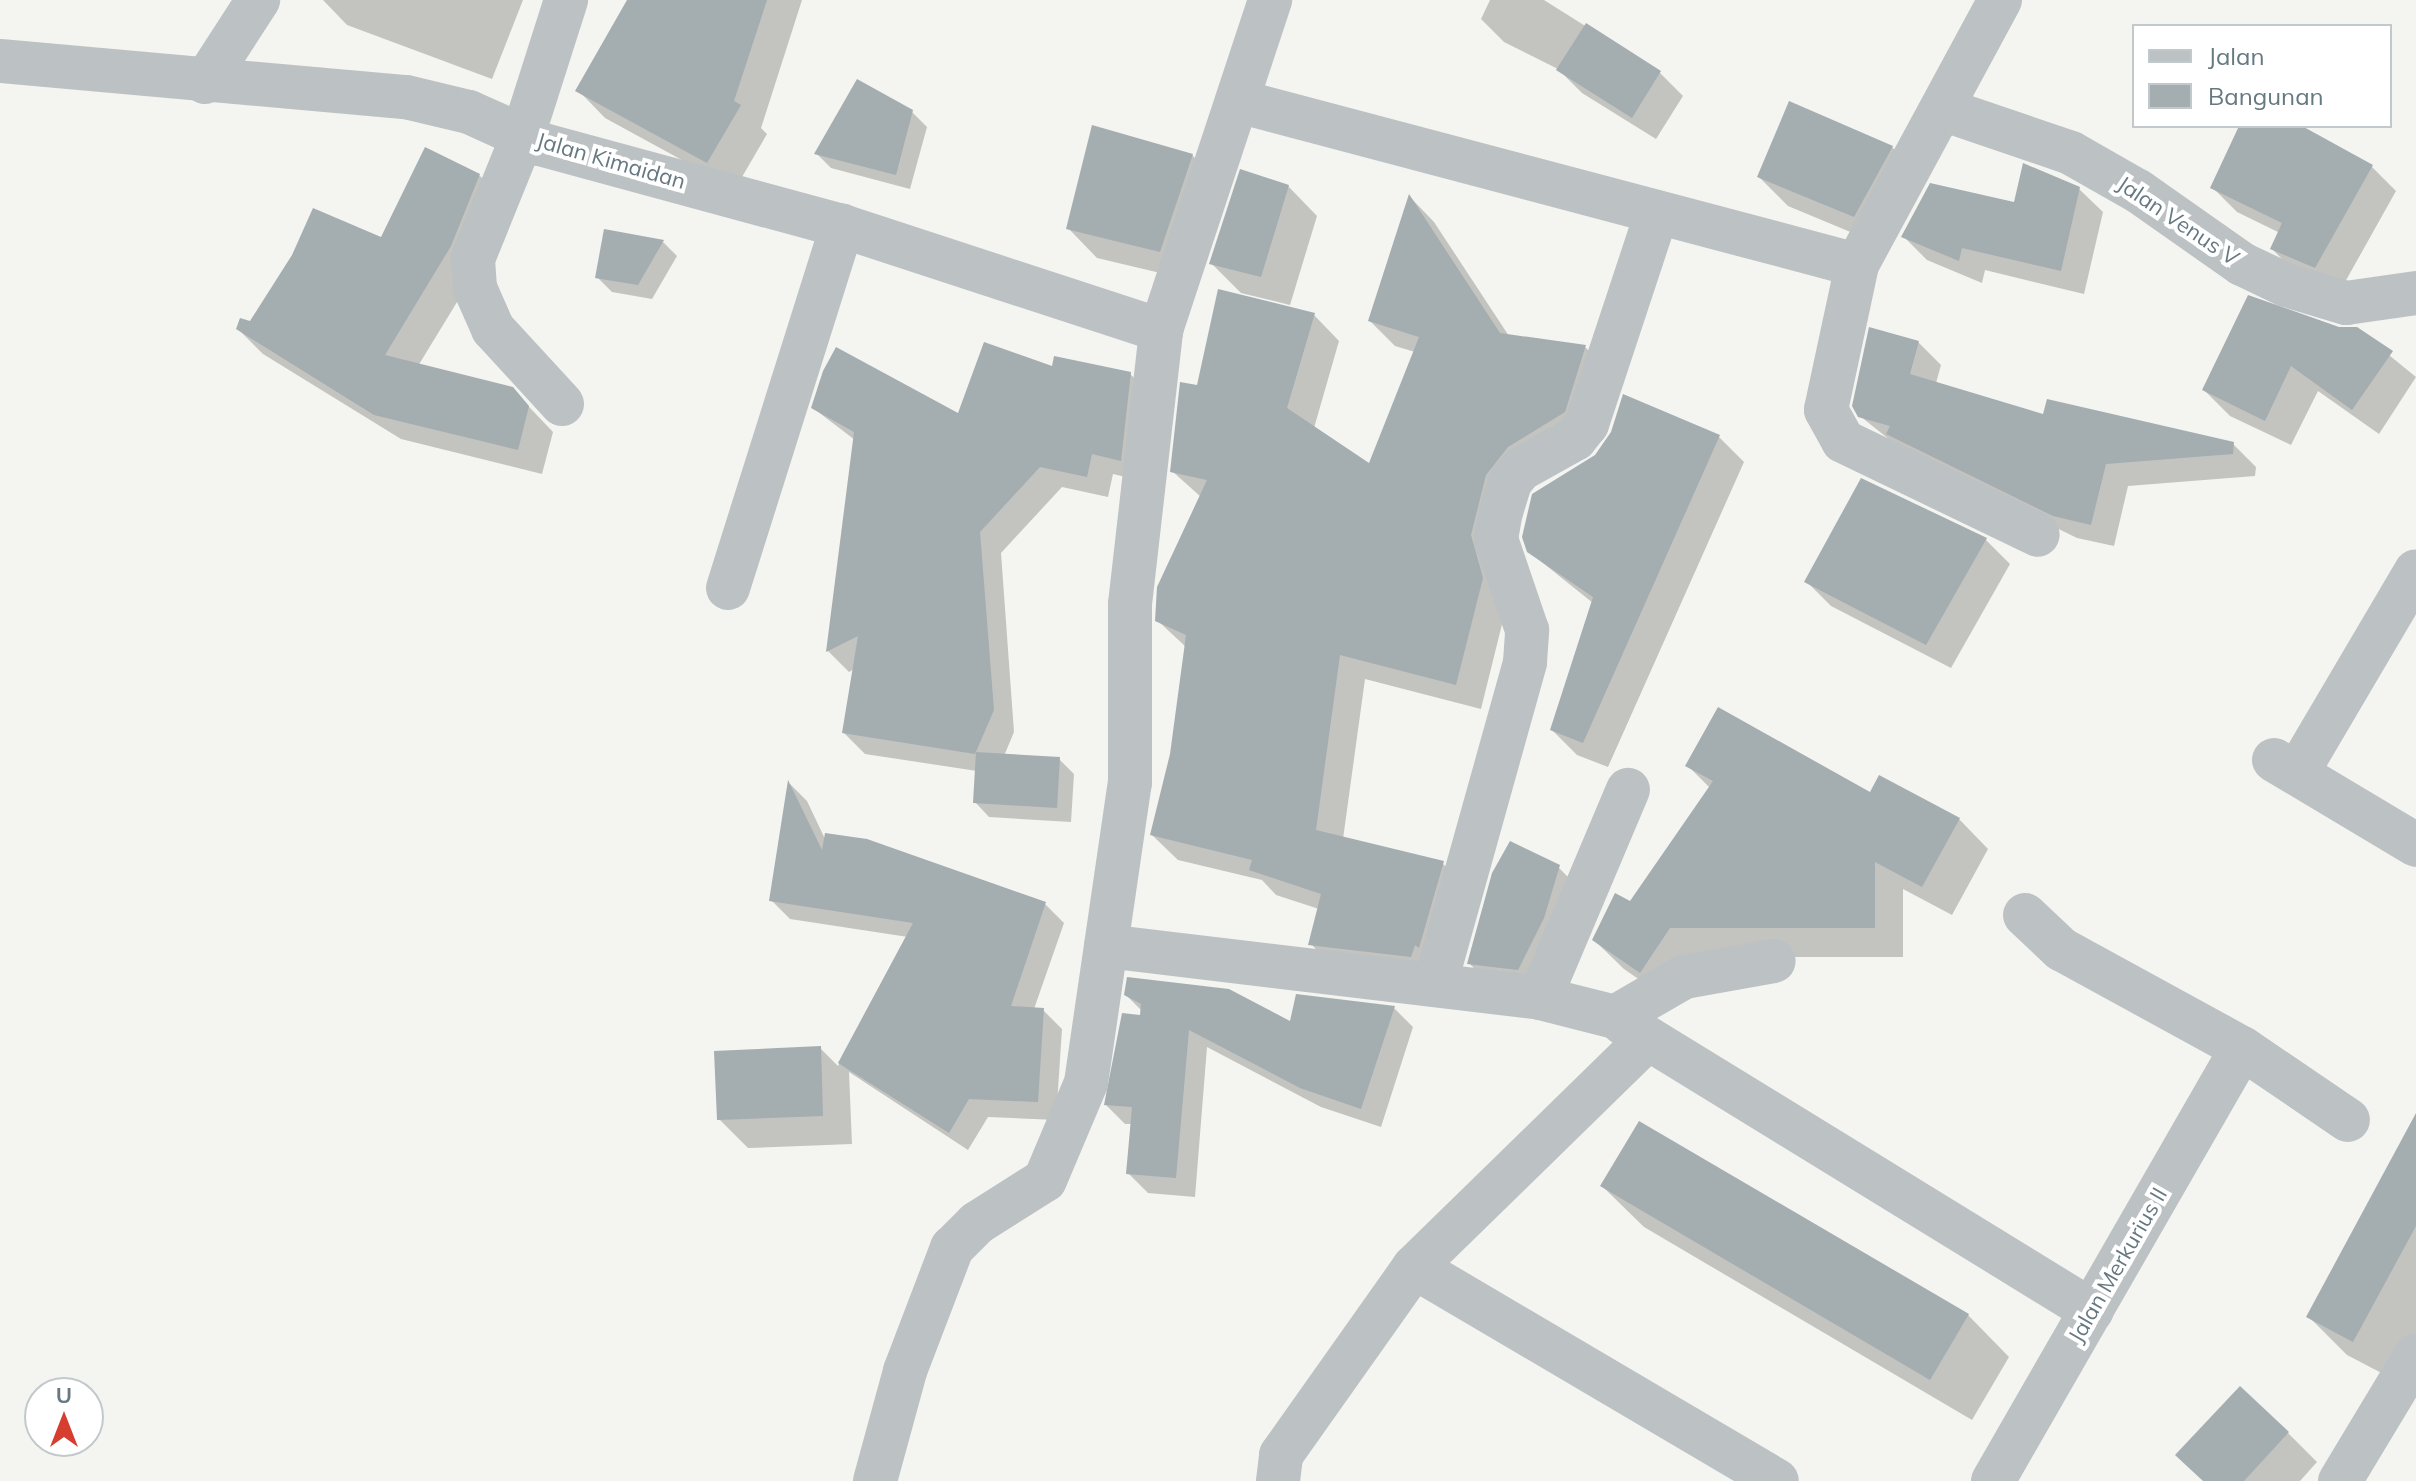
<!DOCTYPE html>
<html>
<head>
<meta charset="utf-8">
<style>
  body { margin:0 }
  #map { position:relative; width:2416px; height:1481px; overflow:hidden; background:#f4f4f1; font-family:Mulish,sans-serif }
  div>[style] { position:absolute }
  .shadow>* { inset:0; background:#0003 }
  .building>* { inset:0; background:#a4adb0 }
  .street>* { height:44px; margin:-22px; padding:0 22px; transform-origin:22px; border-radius:22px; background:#bcc1c3 }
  span { translate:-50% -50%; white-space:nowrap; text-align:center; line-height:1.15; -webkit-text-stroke:8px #fff; paint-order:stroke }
  .street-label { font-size:22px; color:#667880 }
  .legend { position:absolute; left:2132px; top:24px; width:260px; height:104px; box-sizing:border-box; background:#fff; border:2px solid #c2c9cc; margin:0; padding:10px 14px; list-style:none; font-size:24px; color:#667880 }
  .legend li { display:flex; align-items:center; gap:16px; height:40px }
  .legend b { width:40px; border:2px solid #c2c9cc }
  .north { position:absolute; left:24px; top:1377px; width:80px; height:80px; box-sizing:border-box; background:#fff; border:2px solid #c2c9cc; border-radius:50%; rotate:0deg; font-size:22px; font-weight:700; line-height:32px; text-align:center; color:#667880 }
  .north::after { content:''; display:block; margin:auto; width:28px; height:36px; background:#d63e30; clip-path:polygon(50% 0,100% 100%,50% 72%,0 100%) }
</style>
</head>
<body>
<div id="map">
  <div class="shadow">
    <i style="clip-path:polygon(323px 0,523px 0,492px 79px,347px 25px)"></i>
    <i style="clip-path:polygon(646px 0,802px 0,761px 128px,767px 134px,735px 189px,605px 118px,578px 90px)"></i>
    <i style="clip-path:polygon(1490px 0,1544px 0,1660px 73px,1683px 96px,1656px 139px,1582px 93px,1558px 69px,1504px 42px,1481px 19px)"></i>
    <i style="clip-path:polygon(912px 112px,927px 127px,910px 189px,831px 168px,816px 153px)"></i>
    <i style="clip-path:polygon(2241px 126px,2293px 126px,2372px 167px,2396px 191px,2340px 291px,2297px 274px,2272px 249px,2280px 233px,2237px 212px,2213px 188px)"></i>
    <i style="clip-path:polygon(1892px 147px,1921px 177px,1884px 246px,1788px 206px,1759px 177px)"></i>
    <i style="clip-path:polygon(1192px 155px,1221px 185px,1190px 280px,1097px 258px,1068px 228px)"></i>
    <i style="clip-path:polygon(479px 175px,504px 200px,476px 271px,418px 366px,512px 389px,553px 432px,542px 474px,401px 439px,263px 354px,238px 329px)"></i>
    <i style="clip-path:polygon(1288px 186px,1317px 216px,1290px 305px,1241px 293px,1211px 263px)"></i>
    <i style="clip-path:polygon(2079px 189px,2103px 212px,2084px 294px,1985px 270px,1982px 283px,1927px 260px,1903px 236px)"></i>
    <i style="clip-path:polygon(1410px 197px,1434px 222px,1509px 336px,1585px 347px,1610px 372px,1511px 500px,1507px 604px,1481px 709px,1365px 679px,1343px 839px,1442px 863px,1468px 888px,1445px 971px,1336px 970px,1311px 944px,1319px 909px,1276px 895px,1262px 880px,1178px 860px,1152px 835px,1172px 754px,1186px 647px,1157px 620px,1201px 497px,1172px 471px,1199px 388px,1314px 315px,1339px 341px,1314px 428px,1370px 466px,1415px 352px,1395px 346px,1370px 321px)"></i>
    <i style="clip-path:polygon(663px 242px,677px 256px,652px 299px,612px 292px,597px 277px)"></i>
    <i style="clip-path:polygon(2338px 329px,2357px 329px,2416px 377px,2379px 434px,2318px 391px,2291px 445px,2230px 416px,2204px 390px)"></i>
    <i style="clip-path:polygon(1918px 342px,1941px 365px,1936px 383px,2045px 416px,2233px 444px,2256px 467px,2255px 476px,2128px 486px,2114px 546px,2077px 538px,1910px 456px,1860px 416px)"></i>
    <i style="clip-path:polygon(1053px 369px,1130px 374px,1152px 395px,1142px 481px,1113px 474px,1108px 497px,1062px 487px,1001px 553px,1014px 732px,1004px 756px,1059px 759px,1074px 774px,1071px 822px,989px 817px,975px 802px,977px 771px,865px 754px,844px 733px,854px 669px,849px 672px,828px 651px,855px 440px,813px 408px,959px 415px)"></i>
    <i style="clip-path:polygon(1624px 397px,1719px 437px,1744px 462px,1608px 767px,1577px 755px,1552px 730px,1593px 603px,1528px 551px,1612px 433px)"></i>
    <i style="clip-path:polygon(1986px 540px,2010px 564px,1951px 668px,1831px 606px,1807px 582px)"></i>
    <i style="clip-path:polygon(1688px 766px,1870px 794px,1959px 819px,1988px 849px,1952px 915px,1903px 889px,1903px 957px,1700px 957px,1670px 1001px,1624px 969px,1594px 940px,1631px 903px,1710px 788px)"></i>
    <i style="clip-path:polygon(790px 784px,807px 801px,826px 841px,1045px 904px,1064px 923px,1034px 1009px,1043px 1010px,1062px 1029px,1056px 1120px,988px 1117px,968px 1150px,849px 1072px,852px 1144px,748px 1148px,719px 1119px,820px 1048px,838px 1066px,908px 937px,790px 919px,771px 900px)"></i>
    <i style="clip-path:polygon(1558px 867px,1588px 897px,1572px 948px,1498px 993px,1469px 963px)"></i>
    <i style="clip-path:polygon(1126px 995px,1291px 1024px,1394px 1008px,1413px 1027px,1381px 1127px,1321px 1107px,1207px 1047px,1195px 1197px,1148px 1193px,1128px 1173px,1132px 1124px,1125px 1124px,1106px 1105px,1142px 1011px)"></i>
    <i style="clip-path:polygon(2416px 1117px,2416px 1336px,2393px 1379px,2347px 1355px,2308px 1316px)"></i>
    <i style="clip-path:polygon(1602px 1186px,1968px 1315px,2009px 1357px,1972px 1420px,1644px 1227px)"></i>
    <i style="clip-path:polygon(2288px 1433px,2317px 1462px,2300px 1481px,2203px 1481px)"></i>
  </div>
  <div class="building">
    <i style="clip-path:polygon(627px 0,767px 0,734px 101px,741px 105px,707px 163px,575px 91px)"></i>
    <i style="clip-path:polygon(1586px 23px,1661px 71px,1632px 118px,1556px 70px)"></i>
    <i style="clip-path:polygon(857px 79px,913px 110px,896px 175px,814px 154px)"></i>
    <i style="clip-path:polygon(1789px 101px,1893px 146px,1854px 217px,1757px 177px)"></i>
    <i style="clip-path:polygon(1092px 125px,1193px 154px,1160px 252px,1066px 229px)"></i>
    <i style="clip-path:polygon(2239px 126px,2302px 126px,2373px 165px,2315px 268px,2270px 249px,2282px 223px,2210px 188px)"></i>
    <i style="clip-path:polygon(425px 147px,480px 174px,451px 246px,385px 355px,513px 387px,529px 406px,518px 450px,374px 415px,236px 329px,240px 318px,250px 321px,292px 255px,313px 208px,381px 237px)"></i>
    <i style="clip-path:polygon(2023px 163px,2080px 187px,2061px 271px,1962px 248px,1959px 261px,1901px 237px,1930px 183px,2014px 202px)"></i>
    <i style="clip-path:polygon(1240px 169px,1289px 185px,1261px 277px,1209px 264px)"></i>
    <i style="clip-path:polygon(1409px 194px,1500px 333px,1586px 345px,1565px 412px,1508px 447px,1486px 475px,1471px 535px,1483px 578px,1456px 685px,1340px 655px,1316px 830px,1444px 861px,1419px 948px,1415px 945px,1411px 957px,1308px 945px,1321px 894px,1249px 870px,1252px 860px,1150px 835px,1170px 754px,1186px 635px,1155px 621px,1157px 587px,1207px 480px,1170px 472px,1180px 382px,1197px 385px,1218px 289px,1315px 313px,1287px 408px,1369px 463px,1419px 337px,1368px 321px)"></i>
    <i style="clip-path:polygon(604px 229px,664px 240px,638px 285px,595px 278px)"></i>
    <i style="clip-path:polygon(2248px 295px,2339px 327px,2357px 327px,2393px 351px,2352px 410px,2291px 366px,2265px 421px,2202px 390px)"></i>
    <i style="clip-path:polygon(1869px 327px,1919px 341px,1910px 374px,2043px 414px,2047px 399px,2234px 442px,2233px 454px,2106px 464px,2091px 525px,2053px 516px,1886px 434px,1890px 426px,1858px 417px,1852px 406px)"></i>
    <i style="clip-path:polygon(984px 342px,1052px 366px,1054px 356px,1131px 372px,1121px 461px,1092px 454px,1087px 477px,1040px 467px,980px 532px,994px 710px,975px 754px,842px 733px,858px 636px,826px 652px,854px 432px,811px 408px,823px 371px,836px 347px,958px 413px)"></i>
    <i style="clip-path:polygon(1623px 394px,1720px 435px,1583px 743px,1550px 730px,1593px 597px,1527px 552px,1522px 537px,1532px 494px,1595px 455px,1611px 432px)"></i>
    <i style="clip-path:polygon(1861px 478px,1987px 538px,1926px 645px,1804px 582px)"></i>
    <i style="clip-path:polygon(1718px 707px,1870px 792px,1879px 775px,1960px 818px,1922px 887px,1875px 862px,1875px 928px,1670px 928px,1640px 973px,1592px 940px,1615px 893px,1630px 901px,1713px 781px,1685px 766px)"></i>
    <i style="clip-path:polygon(976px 752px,1060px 757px,1057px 808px,973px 803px)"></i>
    <i style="clip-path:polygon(788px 780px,822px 850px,825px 833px,867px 839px,1046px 902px,1011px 1006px,1044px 1008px,1038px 1102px,969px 1099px,949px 1133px,838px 1063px,913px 923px,769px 901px)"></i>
    <i style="clip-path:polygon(1510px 841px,1560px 865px,1544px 918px,1518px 970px,1467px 964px,1492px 873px)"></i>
    <i style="clip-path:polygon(1127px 977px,1229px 989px,1290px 1021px,1296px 994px,1395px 1006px,1361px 1109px,1300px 1088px,1189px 1030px,1176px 1178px,1126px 1174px,1132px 1107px,1104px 1105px,1122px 1013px,1140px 1015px,1141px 1004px,1124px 995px)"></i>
    <i style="clip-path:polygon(821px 1046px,823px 1116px,717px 1120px,714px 1051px)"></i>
    <i style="clip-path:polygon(2416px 1113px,2416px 1226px,2353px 1342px,2306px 1317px)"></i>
    <i style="clip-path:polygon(1639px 1121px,1969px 1314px,1930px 1380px,1600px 1186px)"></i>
    <i style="clip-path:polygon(2240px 1386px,2289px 1432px,2244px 1481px,2203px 1481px,2175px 1455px)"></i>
  </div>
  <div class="street">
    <i style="left:2000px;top:0;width:301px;rotate:118.4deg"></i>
    <i style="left:1857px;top:265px;width:148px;rotate:102.1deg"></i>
    <i style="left:1826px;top:410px;width:35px;rotate:61deg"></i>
    <i style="left:1843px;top:441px;width:216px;rotate:25.7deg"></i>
    <i style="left:0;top:61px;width:408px;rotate:5.1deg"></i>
    <i style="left:406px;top:97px;width:65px;rotate:13.4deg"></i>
    <i style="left:469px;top:112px;width:78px;rotate:24.3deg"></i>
    <i style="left:540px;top:144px;width:313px;rotate:15.2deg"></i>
    <i style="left:842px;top:226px;width:336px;rotate:18.1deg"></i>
    <i style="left:205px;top:82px;width:98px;rotate:-57.1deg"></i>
    <i style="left:1238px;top:101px;width:640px;rotate:14.84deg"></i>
    <i style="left:1945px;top:110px;width:133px;rotate:18.8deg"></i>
    <i style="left:2071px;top:153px;width:77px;rotate:29.6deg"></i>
    <i style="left:2138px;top:191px;width:127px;rotate:35.1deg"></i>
    <i style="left:2242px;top:264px;width:49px;rotate:25.5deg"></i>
    <i style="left:2286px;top:285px;width:63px;rotate:16.7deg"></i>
    <i style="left:2346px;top:303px;width:71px;rotate:-8.1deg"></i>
    <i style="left:562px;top:404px;width:102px;rotate:-132.6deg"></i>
    <i style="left:493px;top:329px;width:45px;rotate:-113.7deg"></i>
    <i style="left:475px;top:288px;width:29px;rotate:-94deg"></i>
    <i style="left:473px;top:259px;width:134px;rotate:-68deg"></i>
    <i style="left:523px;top:135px;width:142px;rotate:-72.3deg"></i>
    <i style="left:728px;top:588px;width:380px;rotate:-72.5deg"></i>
    <i style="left:2274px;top:760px;width:165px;rotate:30.9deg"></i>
    <i style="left:2297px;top:773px;width:234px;rotate:-59.5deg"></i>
    <i style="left:2025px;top:915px;width:50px;rotate:43.4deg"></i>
    <i style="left:2061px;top:949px;width:206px;rotate:28.7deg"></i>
    <i style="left:2242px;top:1048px;width:128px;rotate:34.2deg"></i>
    <i style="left:1106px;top:946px;width:437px;rotate:6.8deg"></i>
    <i style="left:1540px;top:998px;width:77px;rotate:14.2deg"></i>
    <i style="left:1615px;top:1017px;width:80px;rotate:-30.1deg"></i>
    <i style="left:1684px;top:977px;width:91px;rotate:-10.1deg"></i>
    <i style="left:1435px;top:985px;width:335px;rotate:-74.4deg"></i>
    <i style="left:1525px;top:662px;width:32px;rotate:-86deg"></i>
    <i style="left:1527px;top:630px;width:96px;rotate:-108.8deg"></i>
    <i style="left:1496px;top:539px;width:27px;rotate:-80deg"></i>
    <i style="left:1501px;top:512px;width:31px;rotate:-73deg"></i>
    <i style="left:1510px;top:482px;width:17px;rotate:-50deg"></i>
    <i style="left:1521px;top:469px;width:62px;rotate:-29.1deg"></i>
    <i style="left:1575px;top:439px;width:19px;rotate:-51deg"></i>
    <i style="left:1587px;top:424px;width:223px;rotate:-71.7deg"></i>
    <i style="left:1540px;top:998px;width:226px;rotate:-67.1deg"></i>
    <i style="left:1623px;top:1023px;width:550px;rotate:31.55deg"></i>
    <i style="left:1414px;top:1267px;width:421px;rotate:30.5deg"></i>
    <i style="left:875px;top:1481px;width:114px;rotate:-74.7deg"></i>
    <i style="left:905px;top:1371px;width:132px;rotate:-69.1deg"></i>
    <i style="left:952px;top:1248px;width:35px;rotate:-45deg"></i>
    <i style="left:977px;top:1223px;width:80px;rotate:-32.3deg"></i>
    <i style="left:1045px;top:1180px;width:105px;rotate:-67.1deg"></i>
    <i style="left:1086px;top:1083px;width:303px;rotate:-81.7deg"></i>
    <i style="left:1130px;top:783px;width:179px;rotate:-90deg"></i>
    <i style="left:1130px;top:604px;width:276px;rotate:-83.5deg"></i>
    <i style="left:1161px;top:330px;width:348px;rotate:-71.7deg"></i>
    <i style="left:1278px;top:1481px;width:26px;rotate:-83deg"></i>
    <i style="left:1281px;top:1455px;width:230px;rotate:-54.7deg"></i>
    <i style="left:1414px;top:1267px;width:327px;rotate:-44.3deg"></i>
    <i style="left:1993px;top:1481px;width:499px;rotate:-60.1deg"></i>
    <i style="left:2340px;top:1481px;width:147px;rotate:-58.9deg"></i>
  </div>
  <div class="street-label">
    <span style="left:611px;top:161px;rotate:16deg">Jalan Kimaidan</span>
    <span style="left:2178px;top:221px;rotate:34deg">Jalan Venus V</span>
    <span style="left:2118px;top:1265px;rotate:-60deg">Jalan Merkurius II</span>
  </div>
  <ul class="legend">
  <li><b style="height:10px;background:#bcc1c3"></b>Jalan</li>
  <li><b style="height:22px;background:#a4adb0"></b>Bangunan</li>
  </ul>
  <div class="north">U</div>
</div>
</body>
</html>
